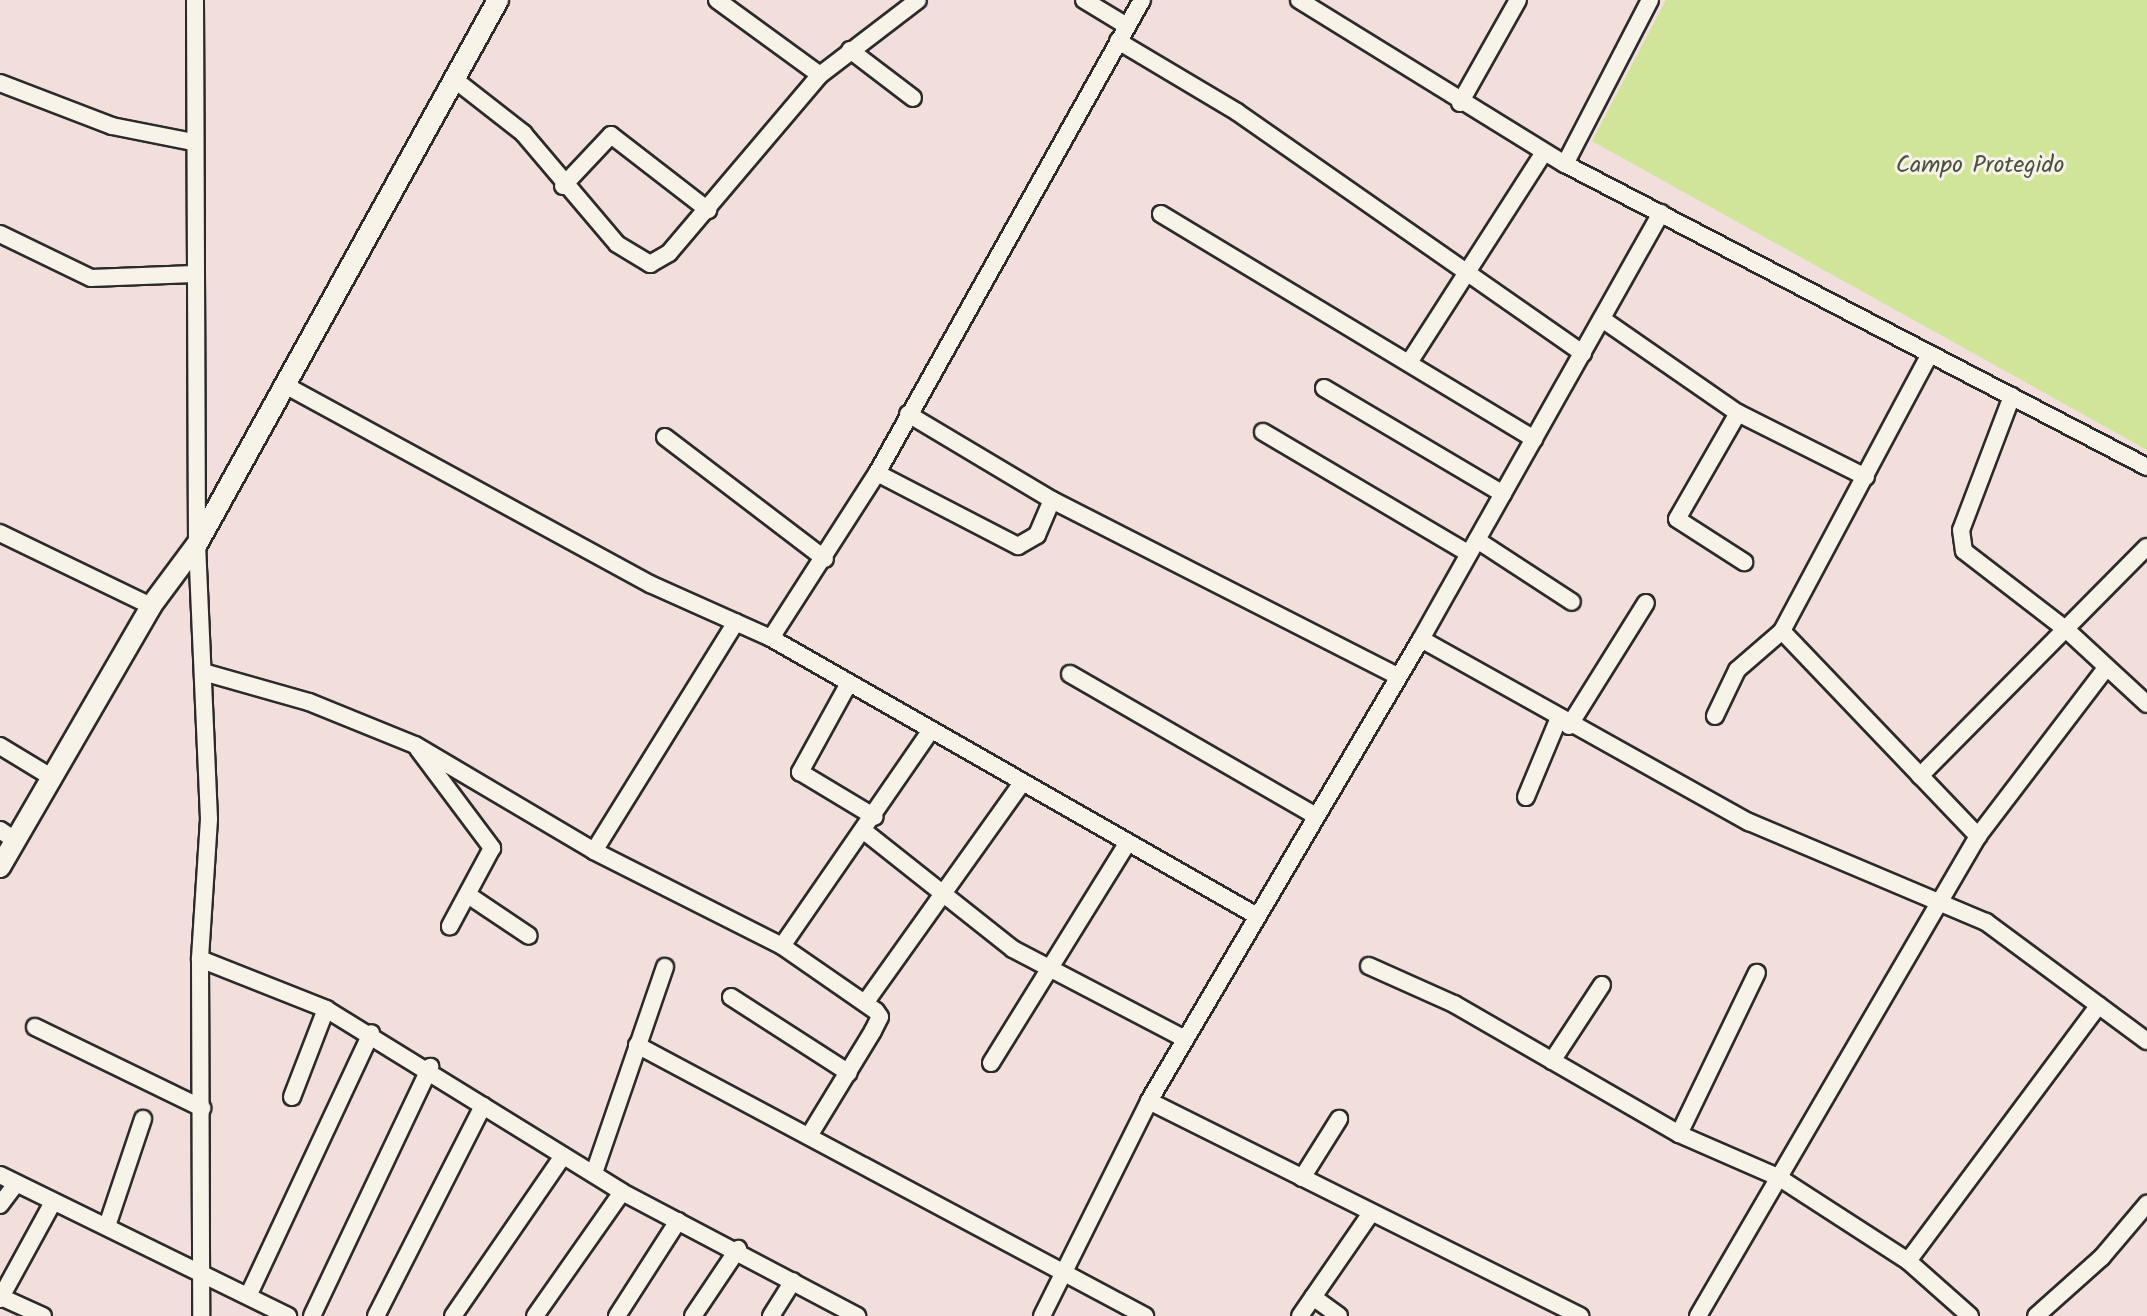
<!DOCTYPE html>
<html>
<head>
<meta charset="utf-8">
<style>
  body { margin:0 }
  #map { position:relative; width:2147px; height:1316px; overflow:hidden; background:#f2dedb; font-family:Kalam,sans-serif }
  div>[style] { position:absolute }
  .green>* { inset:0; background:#d1e59a }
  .roads { filter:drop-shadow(2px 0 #2b2b2b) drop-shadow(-2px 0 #2b2b2b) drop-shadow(0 2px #2b2b2b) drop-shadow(0 -2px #2b2b2b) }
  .minor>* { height:16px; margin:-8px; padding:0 8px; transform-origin:8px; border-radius:8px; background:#f7f3e8 }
  .tertiary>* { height:20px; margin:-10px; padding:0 10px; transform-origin:10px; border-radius:10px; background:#f7f3e8 }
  span { translate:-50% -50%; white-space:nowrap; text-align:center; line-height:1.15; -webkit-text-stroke:6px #f7f3e8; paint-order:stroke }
  .park-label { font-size:24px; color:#4c5041 }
</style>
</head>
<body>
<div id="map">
  <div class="green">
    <i style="clip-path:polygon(1666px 0,2147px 0,2147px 450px,1592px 141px)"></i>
  </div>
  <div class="roads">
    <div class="minor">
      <i style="left:195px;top:0;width:544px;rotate:89.79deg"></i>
      <i style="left:197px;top:544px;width:275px;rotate:87.5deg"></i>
      <i style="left:209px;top:819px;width:140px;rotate:93.7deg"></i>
      <i style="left:200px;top:959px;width:357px;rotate:89.8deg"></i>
      <i style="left:717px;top:0;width:127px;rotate:36.1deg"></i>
      <i style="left:1084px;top:0;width:50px;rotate:31.2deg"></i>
      <i style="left:1299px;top:0;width:312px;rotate:31.7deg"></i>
      <i style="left:1565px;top:164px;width:656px;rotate:27.5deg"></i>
      <i style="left:1118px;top:41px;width:139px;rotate:30.8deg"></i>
      <i style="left:1237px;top:112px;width:422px;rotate:34.9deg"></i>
      <i style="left:850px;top:50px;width:79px;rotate:37.3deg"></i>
      <i style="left:454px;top:79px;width:88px;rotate:38deg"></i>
      <i style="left:523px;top:133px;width:145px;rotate:49.7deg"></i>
      <i style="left:617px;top:244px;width:39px;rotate:31deg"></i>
      <i style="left:650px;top:264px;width:22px;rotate:-30deg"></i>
      <i style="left:669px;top:253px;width:233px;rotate:-49.7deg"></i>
      <i style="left:820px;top:75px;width:123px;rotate:-37.4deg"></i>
      <i style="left:0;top:83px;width:120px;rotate:21deg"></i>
      <i style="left:112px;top:126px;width:83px;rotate:11.2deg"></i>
      <i style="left:1460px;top:103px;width:118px;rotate:-60.6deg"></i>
      <i style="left:1565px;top:164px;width:185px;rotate:-62.6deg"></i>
      <i style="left:563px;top:186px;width:70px;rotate:-46.7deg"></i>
      <i style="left:611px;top:135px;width:123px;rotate:37.7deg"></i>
      <i style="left:1161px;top:214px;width:436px;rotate:31.1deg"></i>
      <i style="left:0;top:234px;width:101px;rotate:25.8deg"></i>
      <i style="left:91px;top:278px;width:103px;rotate:-2.2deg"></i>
      <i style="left:1602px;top:319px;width:165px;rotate:34.7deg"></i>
      <i style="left:1738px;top:413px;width:143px;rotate:26.6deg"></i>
      <i style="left:1410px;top:361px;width:248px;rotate:-57.3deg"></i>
      <i style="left:285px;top:385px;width:416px;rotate:28.6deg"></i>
      <i style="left:650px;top:584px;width:133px;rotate:24.1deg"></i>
      <i style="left:771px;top:638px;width:560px;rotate:29.77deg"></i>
      <i style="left:1324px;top:388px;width:208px;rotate:30.6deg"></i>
      <i style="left:2012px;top:396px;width:143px;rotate:110.8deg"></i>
      <i style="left:1961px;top:530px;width:21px;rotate:82deg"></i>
      <i style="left:1964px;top:551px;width:133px;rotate:37.6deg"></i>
      <i style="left:2069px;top:632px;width:106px;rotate:42.7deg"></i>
      <i style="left:1738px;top:413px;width:122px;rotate:119.9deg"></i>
      <i style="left:1677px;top:519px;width:80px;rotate:32.7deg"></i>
      <i style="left:908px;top:414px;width:168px;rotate:30.8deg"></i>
      <i style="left:1052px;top:500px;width:388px;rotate:27deg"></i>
      <i style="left:1263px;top:432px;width:239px;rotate:30.6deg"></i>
      <i style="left:665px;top:437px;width:201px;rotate:37.3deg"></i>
      <i style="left:877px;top:473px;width:159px;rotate:27.4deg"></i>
      <i style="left:1018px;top:546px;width:22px;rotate:-30deg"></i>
      <i style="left:1037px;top:535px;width:38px;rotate:-67deg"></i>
      <i style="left:0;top:533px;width:168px;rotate:25.8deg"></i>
      <i style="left:1477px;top:540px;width:113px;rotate:33.1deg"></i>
      <i style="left:1782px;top:631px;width:284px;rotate:46.3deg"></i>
      <i style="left:771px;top:638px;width:196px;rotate:-57.3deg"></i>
      <i style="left:877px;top:473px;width:542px;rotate:-60.74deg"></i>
      <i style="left:1421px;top:639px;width:376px;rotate:29.2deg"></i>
      <i style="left:1749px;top:822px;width:257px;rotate:22.9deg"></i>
      <i style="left:1986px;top:922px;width:200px;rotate:36.5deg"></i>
      <i style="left:203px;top:672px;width:110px;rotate:15.8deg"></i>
      <i style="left:309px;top:702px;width:114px;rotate:22.1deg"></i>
      <i style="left:415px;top:745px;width:208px;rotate:30.6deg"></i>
      <i style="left:594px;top:851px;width:211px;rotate:26.8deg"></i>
      <i style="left:782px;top:946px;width:114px;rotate:34.7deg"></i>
      <i style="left:876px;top:1011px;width:7px;rotate:56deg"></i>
      <i style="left:880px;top:1017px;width:16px;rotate:117deg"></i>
      <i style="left:873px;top:1031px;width:123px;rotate:121.4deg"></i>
      <i style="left:1070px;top:674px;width:284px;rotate:30deg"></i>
      <i style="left:849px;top:683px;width:102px;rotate:118.8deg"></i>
      <i style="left:800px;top:772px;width:87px;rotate:31deg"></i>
      <i style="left:1715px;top:716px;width:51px;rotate:-64.4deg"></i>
      <i style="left:1737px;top:670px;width:60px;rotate:-40.9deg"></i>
      <i style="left:1782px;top:631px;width:312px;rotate:-61.9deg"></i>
      <i style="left:1569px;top:726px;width:145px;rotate:-58deg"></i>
      <i style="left:0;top:746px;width:60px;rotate:31.3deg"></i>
      <i style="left:418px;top:749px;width:124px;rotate:53.2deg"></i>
      <i style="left:492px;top:848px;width:89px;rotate:118.3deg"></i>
      <i style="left:1920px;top:776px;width:322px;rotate:-45.3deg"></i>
      <i style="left:1526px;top:797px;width:83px;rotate:-67.4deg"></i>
      <i style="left:0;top:830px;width:18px;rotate:34deg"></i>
      <i style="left:864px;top:831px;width:190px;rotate:38.4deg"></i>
      <i style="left:1013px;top:949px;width:194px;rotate:27.6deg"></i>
      <i style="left:594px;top:851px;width:269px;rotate:-58.2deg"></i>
      <i style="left:468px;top:895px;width:73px;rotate:33.9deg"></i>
      <i style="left:782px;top:946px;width:262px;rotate:-55.4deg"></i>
      <i style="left:200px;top:959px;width:136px;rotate:21.6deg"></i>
      <i style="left:326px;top:1009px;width:348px;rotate:31.7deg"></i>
      <i style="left:622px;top:1192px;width:266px;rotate:27.8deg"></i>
      <i style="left:1369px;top:966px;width:93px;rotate:24.1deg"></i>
      <i style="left:1454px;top:1004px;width:260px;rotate:30deg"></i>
      <i style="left:1679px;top:1134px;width:108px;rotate:23.5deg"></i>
      <i style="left:1778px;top:1177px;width:155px;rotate:32.9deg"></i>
      <i style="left:1908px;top:1261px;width:83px;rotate:41.6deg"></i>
      <i style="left:731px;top:997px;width:140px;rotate:32.8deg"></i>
      <i style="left:865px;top:1003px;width:269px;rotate:-54.5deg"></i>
      <i style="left:35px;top:1027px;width:186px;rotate:25.9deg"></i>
      <i style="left:637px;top:1045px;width:576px;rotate:28.08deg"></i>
      <i style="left:1552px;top:1061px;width:91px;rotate:-56.7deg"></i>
      <i style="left:991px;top:1063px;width:256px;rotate:-58.2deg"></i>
      <i style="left:292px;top:1097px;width:94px;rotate:-68.9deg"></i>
      <i style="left:1149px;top:1101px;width:482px;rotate:26.5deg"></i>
      <i style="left:1679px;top:1134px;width:179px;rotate:-64.2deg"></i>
      <i style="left:594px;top:1173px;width:218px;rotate:-71deg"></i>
      <i style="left:0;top:1175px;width:321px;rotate:26.1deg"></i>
      <i style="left:1302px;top:1178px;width:70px;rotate:-57.9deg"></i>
      <i style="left:0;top:1205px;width:26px;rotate:-53deg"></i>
      <i style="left:107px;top:1226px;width:113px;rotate:-71.4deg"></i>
      <i style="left:1908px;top:1261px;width:319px;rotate:-53.3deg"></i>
      <i style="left:249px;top:1294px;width:288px;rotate:-64.9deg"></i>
      <i style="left:1px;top:1297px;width:46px;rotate:24.3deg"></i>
      <i style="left:1313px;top:1297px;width:32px;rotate:36deg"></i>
      <i style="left:0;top:1299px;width:111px;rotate:-61.3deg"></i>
      <i style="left:312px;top:1316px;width:276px;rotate:-64.6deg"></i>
      <i style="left:376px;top:1316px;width:236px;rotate:-63deg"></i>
      <i style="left:453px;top:1316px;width:194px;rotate:-55.5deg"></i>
      <i style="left:535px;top:1316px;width:151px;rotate:-54.9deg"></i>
      <i style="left:617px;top:1316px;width:113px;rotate:-57.3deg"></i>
      <i style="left:693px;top:1316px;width:81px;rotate:-56.1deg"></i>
      <i style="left:771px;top:1316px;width:41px;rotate:-57.8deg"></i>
      <i style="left:1042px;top:1316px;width:240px;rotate:-63.5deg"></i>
      <i style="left:1149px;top:1101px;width:536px;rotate:-59.51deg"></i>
      <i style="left:1421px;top:639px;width:489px;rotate:-60.6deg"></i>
      <i style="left:1300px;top:1316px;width:125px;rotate:-55.4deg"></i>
      <i style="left:1698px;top:1316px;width:556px;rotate:-59.74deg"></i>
      <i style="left:1978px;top:836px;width:211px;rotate:-52.7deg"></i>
      <i style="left:2036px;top:1316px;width:89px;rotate:-41.8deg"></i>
      <i style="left:2102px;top:1257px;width:70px;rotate:-49.7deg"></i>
    </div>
    <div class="tertiary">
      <i style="left:0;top:867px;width:302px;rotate:-59.9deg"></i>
      <i style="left:151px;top:606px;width:77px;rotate:-53.4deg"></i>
      <i style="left:197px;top:544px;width:622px;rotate:-61.04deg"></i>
    </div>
  </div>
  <div class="park-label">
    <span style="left:1980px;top:166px">Campo Protegido</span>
  </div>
</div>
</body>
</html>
